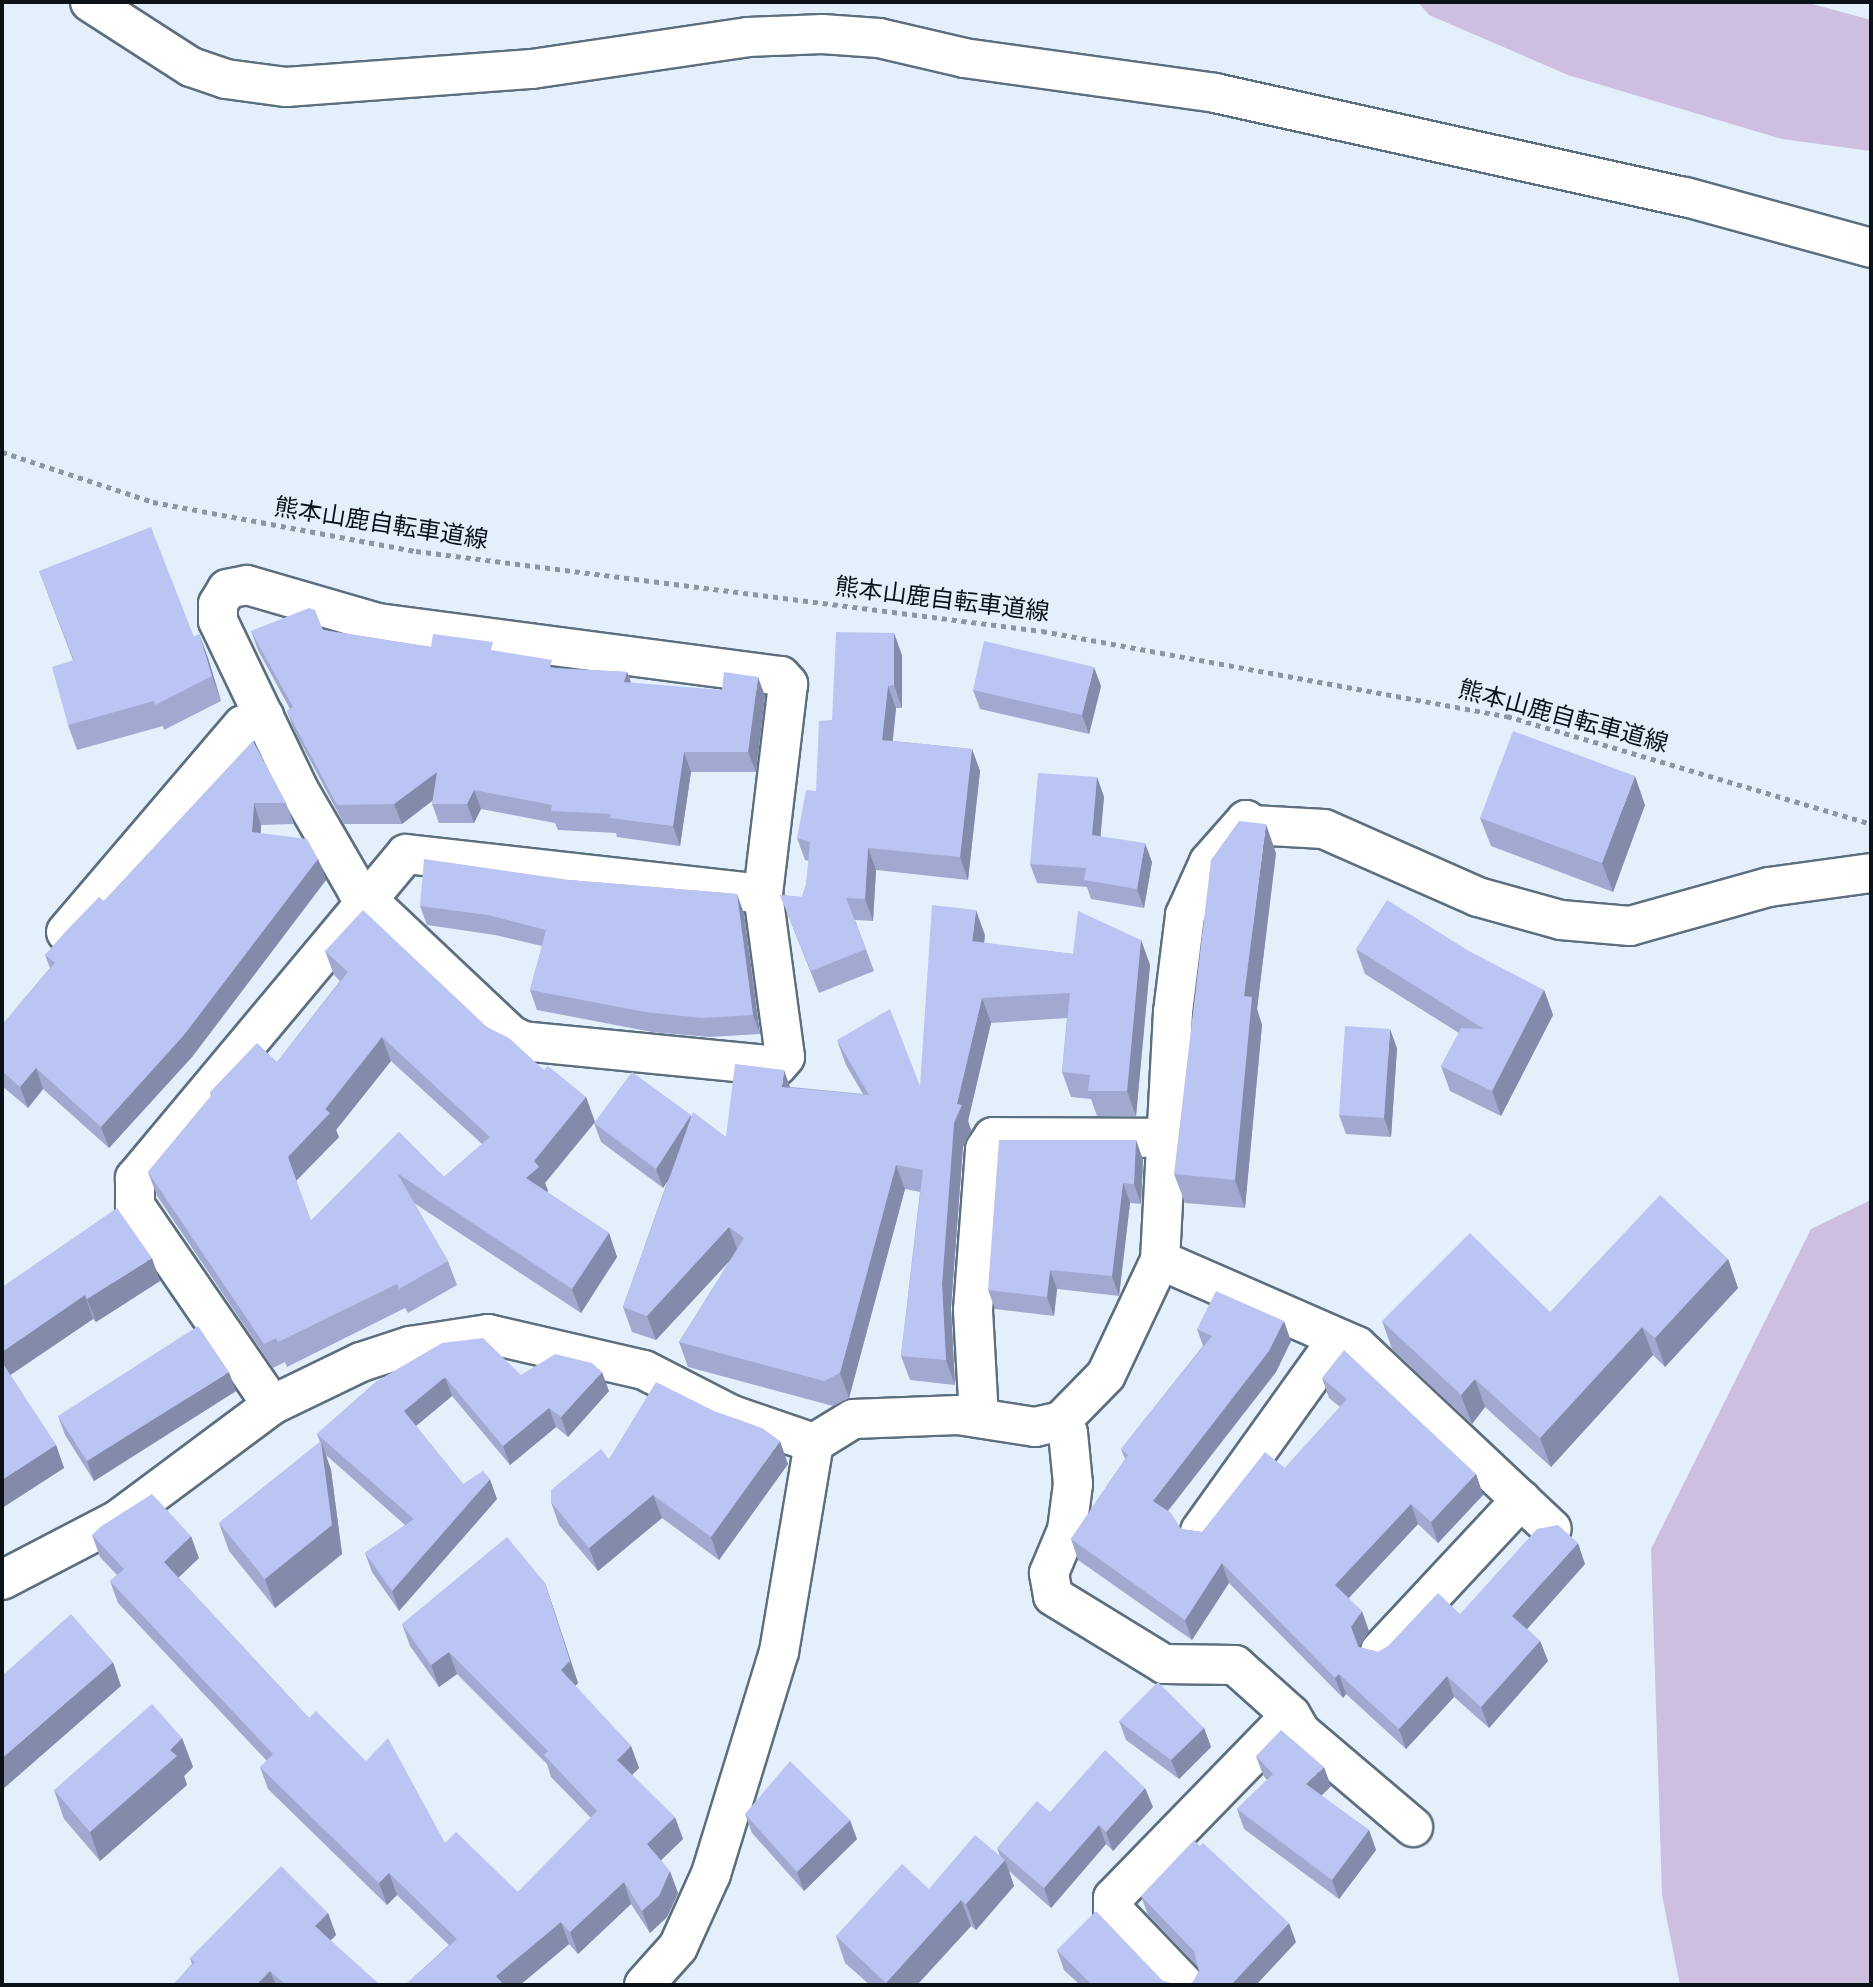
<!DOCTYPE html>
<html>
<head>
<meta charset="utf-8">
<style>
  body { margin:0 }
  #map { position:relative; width:1873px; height:1987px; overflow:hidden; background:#e3f0fb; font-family:"Alegreya Sans","Noto Sans JP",sans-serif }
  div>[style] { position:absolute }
  .green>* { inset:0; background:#cebedf }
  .path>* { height:4.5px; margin-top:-2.25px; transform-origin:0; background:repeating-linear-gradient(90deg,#8b969f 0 5px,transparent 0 10px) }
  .roads { filter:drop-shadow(2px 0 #5c6f7f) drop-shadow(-2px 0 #5c6f7f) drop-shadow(0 2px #5c6f7f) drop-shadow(0 -2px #5c6f7f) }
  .minor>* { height:38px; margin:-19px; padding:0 19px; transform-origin:19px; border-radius:19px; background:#fff }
  .wall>* { inset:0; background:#a1a9d1 }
  .shaded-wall>* { inset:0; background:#838aaa }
  .building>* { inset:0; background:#bbc5f3 }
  span { translate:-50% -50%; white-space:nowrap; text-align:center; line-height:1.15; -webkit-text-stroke:5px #e3f0fb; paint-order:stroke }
  .street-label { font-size:24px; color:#0a1218 }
  .frame { position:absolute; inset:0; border:4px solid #0a1218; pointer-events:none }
</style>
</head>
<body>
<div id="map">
  <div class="green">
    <i style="clip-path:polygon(1418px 2px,1805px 2px,1871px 20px,1871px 151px,1782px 139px,1568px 75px,1429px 15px)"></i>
    <i style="clip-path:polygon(1871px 1200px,1871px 1985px,1680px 1985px,1662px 1895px,1651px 1549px,1811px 1229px)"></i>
  </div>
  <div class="path">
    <i style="left:2px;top:452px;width:159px;rotate:18.3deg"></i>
    <i style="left:153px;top:502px;width:268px;rotate:10.6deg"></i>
    <i style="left:416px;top:551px;width:631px;rotate:7.28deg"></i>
    <i style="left:1042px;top:631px;width:473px;rotate:10.4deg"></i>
    <i style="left:1507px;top:716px;width:380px;rotate:16.5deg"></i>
  </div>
  <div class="roads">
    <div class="minor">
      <i style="left:90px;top:2px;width:120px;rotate:32.8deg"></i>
      <i style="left:191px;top:67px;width:37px;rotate:19deg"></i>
      <i style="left:226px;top:79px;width:61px;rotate:7.6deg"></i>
      <i style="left:286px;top:87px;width:247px;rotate:-4.2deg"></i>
      <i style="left:532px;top:69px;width:218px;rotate:-8.4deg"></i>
      <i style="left:748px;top:37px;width:74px;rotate:-2.3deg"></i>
      <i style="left:822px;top:34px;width:57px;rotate:4deg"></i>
      <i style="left:879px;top:38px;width:87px;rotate:13.2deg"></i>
      <i style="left:964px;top:58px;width:253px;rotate:7.9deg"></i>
      <i style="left:1215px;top:93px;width:482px;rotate:12.5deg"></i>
      <i style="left:1686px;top:197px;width:192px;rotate:15.4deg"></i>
      <i style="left:247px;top:585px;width:136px;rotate:16.2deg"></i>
      <i style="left:378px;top:623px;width:406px;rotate:7.5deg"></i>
      <i style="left:781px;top:676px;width:11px;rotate:49deg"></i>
      <i style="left:788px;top:684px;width:211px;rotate:96.8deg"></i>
      <i style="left:763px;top:894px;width:164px;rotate:82.3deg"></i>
      <i style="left:785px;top:1057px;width:12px;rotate:132deg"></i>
      <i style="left:777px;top:1066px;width:255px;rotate:-174.4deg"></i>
      <i style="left:523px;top:1041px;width:13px;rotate:-153deg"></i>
      <i style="left:511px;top:1035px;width:212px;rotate:-136.7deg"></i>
      <i style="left:357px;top:890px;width:116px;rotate:-120.1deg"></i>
      <i style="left:299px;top:790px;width:187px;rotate:-115.6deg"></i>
      <i style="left:218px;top:621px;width:17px;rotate:-90deg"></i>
      <i style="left:218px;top:604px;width:17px;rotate:-59deg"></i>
      <i style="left:227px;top:589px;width:20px;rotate:-11deg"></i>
      <i style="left:66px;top:932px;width:272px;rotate:-49.5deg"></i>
      <i style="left:243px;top:725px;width:23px;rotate:-23deg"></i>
      <i style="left:1160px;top:1260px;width:215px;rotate:23.6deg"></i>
      <i style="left:1357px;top:1346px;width:267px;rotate:43.2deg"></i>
      <i style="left:272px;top:1405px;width:242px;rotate:-124.5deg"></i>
      <i style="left:135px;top:1206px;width:28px;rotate:-90deg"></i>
      <i style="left:135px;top:1178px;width:422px;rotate:-50.1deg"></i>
      <i style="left:406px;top:854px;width:359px;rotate:6.4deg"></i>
      <i style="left:979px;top:1418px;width:108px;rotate:-93.2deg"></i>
      <i style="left:973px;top:1310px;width:161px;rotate:-85.7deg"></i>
      <i style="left:985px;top:1149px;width:14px;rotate:-56deg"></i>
      <i style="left:993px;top:1137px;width:176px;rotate:0.3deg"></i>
      <i style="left:1061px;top:1421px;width:14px;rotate:60deg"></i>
      <i style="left:1068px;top:1433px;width:51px;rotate:84.4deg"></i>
      <i style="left:1073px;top:1484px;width:46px;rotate:97.4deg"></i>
      <i style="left:1067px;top:1530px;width:47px;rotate:112.7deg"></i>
      <i style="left:1049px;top:1573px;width:23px;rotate:80deg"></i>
      <i style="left:1053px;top:1596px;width:130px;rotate:31.5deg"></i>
      <i style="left:1164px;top:1664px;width:71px;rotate:0.8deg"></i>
      <i style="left:1235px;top:1665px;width:75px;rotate:41.8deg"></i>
      <i style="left:1291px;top:1715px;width:20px;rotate:60deg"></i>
      <i style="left:1301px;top:1732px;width:147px;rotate:40.3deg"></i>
      <i style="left:1200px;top:1531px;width:237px;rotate:-54.4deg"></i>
      <i style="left:2px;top:1580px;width:132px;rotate:-27.5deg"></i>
      <i style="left:119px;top:1519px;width:191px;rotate:-36.7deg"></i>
      <i style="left:272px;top:1405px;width:99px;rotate:-25.8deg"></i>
      <i style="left:361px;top:1362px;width:52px;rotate:-18.1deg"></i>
      <i style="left:410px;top:1346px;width:79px;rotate:-8.7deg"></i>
      <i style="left:488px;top:1334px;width:160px;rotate:13deg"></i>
      <i style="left:644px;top:1370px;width:99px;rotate:27.1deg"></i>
      <i style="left:732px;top:1415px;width:87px;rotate:18.9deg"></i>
      <i style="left:814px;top:1443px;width:46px;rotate:-31.6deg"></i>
      <i style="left:853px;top:1419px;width:105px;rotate:-2.2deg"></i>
      <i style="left:958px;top:1415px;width:78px;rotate:8.9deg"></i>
      <i style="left:1035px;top:1427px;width:27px;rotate:-13deg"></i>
      <i style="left:1061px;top:1421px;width:64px;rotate:-45.6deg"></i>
      <i style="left:1106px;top:1375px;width:127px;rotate:-64.8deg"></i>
      <i style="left:1160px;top:1260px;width:248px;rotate:-87deg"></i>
      <i style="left:1173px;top:1012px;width:98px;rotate:-82.9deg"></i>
      <i style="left:1185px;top:915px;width:58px;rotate:-65.6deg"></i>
      <i style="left:1209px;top:862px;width:56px;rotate:-48.6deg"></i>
      <i style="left:1246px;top:820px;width:8px;rotate:40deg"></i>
      <i style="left:1252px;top:825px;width:72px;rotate:3.2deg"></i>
      <i style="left:1324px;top:829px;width:168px;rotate:23.8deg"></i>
      <i style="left:1478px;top:897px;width:86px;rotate:15.5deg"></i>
      <i style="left:1561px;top:920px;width:69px;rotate:5deg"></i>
      <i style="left:1630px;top:926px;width:144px;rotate:-15.7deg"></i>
      <i style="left:1769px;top:887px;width:103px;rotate:-7.8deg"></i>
      <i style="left:1380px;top:1651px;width:207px;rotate:-47deg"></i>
      <i style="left:644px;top:1985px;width:51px;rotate:-48.2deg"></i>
      <i style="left:678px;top:1947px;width:80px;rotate:-65.7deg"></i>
      <i style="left:711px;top:1874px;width:232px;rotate:-73deg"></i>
      <i style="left:779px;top:1652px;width:212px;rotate:-80.5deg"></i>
      <i style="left:1185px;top:1985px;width:104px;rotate:-133.8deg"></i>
      <i style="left:1113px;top:1910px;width:12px;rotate:-90deg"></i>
      <i style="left:1113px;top:1898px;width:255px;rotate:-45.8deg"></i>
    </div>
  </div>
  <div class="wall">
    <i style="clip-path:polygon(39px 571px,194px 637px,199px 634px,208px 658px,221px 701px,164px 730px,163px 726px,77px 750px,68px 725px,73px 660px)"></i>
    <i style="clip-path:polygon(323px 630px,431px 647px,496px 651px,555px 668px,627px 672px,631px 683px,765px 696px,756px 772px,691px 772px,680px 846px,617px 837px,616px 833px,558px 830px,555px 823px,481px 809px,474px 823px,439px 823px,432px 804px,433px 800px,402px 824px,344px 824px,294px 730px,287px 711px,290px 709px,258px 650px,251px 631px)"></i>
    <i style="clip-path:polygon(902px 655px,902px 708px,896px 708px,893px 741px,972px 749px,980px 771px,968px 880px,876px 870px,873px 921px,855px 920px,874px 971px,819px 993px,780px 895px,802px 897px,806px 885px,809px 861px,805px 860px,797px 838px,816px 791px)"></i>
    <i style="clip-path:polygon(1101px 686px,1089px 734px,980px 709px,973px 690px)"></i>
    <i style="clip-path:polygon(253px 741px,286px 803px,294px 824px,261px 825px,261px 833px,318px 859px,326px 880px,192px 1057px,109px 1148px,43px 1089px,28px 1108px,2px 1086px,2px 1025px,50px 968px,45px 955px,104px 901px)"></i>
    <i style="clip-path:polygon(1097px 777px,1104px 797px,1100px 836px,1152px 862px,1144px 908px,1091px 899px,1087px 887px,1037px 883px,1030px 864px)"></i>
    <i style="clip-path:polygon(1645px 805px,1613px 892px,1491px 846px,1480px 818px)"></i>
    <i style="clip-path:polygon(1276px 853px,1257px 1009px,1262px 1025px,1245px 1208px,1185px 1203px,1174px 1174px)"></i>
    <i style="clip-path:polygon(569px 880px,737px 894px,744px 914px,760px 1034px,709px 1037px,652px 1032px,537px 1010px,530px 990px,542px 946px,495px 935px,427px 925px,420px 906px)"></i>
    <i style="clip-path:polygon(985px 935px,984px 943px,1073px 954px,1141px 940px,1150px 965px,1136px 1116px,1097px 1116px,1091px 1099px,1071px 1097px,1062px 1072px,1067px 1018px,991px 1023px,968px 1121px,971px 1130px,963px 1147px,951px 1308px,955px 1385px,910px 1380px,901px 1356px,920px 1192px,905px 1189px,849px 1398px,833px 1406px,688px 1367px,679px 1342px,731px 1259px,656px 1340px,632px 1332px,623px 1307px,668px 1180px,663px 1188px,601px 1142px,594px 1123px,692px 1116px,726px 1137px,791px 1087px,863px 1094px,846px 1065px,837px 1040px,920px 1086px)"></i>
    <i style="clip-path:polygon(1356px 949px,1544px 990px,1553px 1015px,1501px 1116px,1450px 1091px,1441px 1066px,1459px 1033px,1365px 974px)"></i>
    <i style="clip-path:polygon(evenodd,325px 951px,487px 1027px,544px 1070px,586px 1097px,595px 1122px,545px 1183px,548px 1191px,547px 1192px,609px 1233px,617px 1257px,581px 1313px,414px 1203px,448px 1261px,457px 1285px,408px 1313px,405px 1308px,287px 1367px,285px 1362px,273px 1368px,157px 1196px,148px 1172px,211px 1096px,210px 1092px,277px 1062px,340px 981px,334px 975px,325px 951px,391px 1061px,482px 1144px,444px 1177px,399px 1132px,311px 1221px,296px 1181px,339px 1137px,336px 1130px,391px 1061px)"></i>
    <i style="clip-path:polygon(1397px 1048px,1391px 1137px,1346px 1134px,1339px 1115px)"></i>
    <i style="clip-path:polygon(1136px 1140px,1143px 1160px,1141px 1204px,1130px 1203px,1119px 1296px,1057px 1289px,1054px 1316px,995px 1309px,988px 1290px)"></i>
    <i style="clip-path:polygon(1728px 1259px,1738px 1288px,1665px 1367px,1653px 1355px,1551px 1467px,1485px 1407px,1472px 1424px,1392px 1349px,1382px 1321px,1550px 1312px)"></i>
    <i style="clip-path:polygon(160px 1281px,96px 1322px,93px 1319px,10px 1375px,56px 1445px,64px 1468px,2px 1508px,2px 1287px)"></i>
    <i style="clip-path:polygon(1197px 1329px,1291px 1341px,1276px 1372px,1168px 1511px,1181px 1529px,1202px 1532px,1285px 1468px,1340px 1407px,1329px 1398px,1322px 1378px,1476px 1474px,1483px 1495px,1438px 1543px,1418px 1524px,1349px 1598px,1369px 1631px,1359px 1647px,1378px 1652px,1460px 1614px,1585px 1564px,1527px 1629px,1540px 1641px,1548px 1661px,1489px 1728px,1454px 1697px,1406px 1749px,1346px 1694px,1343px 1698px,1229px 1583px,1192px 1640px,1078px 1560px,1071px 1539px,1125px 1459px,1121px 1449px,1203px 1346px)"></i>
    <i style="clip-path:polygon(521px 1375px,609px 1391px,568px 1437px,556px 1427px,510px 1465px,452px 1396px,416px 1426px,463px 1484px,497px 1499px,399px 1611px,372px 1572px,365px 1553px,405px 1525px,326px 1455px,331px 1470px,342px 1554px,275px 1608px,229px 1551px,219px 1523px,320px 1442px,317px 1434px,377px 1381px)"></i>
    <i style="clip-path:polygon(236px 1391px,94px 1481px,65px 1435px,58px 1416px)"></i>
    <i style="clip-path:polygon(609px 1459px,788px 1464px,719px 1560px,662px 1518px,598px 1571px,559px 1525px,551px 1502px)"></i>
    <i style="clip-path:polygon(92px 1535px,199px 1558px,178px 1577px,309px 1718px,445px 1843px,518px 1892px,591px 1818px,551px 1777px,547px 1764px,457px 1674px,439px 1687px,410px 1646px,402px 1624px,545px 1583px,578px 1683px,575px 1686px,631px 1746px,639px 1768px,632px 1775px,683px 1839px,661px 1860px,678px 1893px,667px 1917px,650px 1933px,631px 1904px,578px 1954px,569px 1944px,520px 1985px,405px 1985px,449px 1945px,397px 1895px,387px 1905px,268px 1789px,260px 1767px,267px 1761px,118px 1603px,110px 1581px,117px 1575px,100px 1557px)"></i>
    <i style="clip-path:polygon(1119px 1721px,1204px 1728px,1211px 1747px,1179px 1779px,1126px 1740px)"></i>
    <i style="clip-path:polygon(182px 1738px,193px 1767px,184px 1776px,187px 1785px,100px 1861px,64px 1819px,54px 1790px)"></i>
    <i style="clip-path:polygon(1256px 1756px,1331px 1786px,1321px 1796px,1369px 1830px,1376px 1850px,1339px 1899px,1244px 1829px,1237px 1809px,1267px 1780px,1263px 1775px)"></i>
    <i style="clip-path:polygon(1153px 1807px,1113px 1851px,1106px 1844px,1051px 1908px,1009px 1871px,1014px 1886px,976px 1930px,971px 1926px,917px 1985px,870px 1985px,845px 1963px,836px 1936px,929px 1889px,1000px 1856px,997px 1848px,1050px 1812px)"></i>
    <i style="clip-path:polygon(745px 1814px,857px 1839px,804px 1891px,752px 1833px)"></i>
    <i style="clip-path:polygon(1141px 1896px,1296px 1942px,1256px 1985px,1186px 1985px,1193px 1982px,1199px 1971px,1198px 1967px,1148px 1915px)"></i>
    <i style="clip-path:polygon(328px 1913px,336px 1935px,330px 1941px,380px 1985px,173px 1985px,192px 1964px,190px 1958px)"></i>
    <i style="clip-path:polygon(1057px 1950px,1177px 1985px,1080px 1985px,1064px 1970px)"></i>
  </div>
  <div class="shaded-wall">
    <i style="clip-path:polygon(894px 633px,902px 655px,902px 708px,894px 685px)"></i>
    <i style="clip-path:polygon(199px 634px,208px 658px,221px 701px,212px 676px)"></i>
    <i style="clip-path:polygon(1094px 667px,1101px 686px,1089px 734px,1082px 715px)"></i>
    <i style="clip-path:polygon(627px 672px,634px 691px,624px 682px)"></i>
    <i style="clip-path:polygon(758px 677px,765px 696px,756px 772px,748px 752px)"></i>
    <i style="clip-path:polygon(888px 686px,896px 708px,890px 762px,882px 740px)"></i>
    <i style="clip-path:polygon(972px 749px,980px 771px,968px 880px,960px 857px)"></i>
    <i style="clip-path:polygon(684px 752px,691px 772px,680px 846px,673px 826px)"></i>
    <i style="clip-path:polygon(437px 772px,444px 792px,402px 824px,394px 804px)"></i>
    <i style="clip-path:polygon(1635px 776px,1645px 805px,1613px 892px,1602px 863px)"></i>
    <i style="clip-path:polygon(1097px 777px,1104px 797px,1099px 854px,1092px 835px)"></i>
    <i style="clip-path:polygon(474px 790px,481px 809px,474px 823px,467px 804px)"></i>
    <i style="clip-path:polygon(254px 803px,261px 825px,259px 853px,252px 832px)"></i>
    <i style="clip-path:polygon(1266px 824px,1276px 853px,1257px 1009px,1262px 1025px,1245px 1208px,1235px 1180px,1244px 996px)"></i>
    <i style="clip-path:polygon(1145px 843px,1152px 862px,1144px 908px,1137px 889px)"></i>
    <i style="clip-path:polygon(868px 848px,876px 870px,873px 921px,865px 899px)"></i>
    <i style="clip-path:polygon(318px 859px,326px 880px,192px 1057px,109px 1148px,101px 1127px)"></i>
    <i style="clip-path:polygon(737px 894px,744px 914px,760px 1034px,753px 1015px)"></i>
    <i style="clip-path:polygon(976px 910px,985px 935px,981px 966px,972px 941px)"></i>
    <i style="clip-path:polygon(1141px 940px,1150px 965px,1136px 1116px,1127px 1091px)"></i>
    <i style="clip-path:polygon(1544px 990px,1553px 1015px,1501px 1116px,1492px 1091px)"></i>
    <i style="clip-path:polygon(982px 998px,991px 1023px,968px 1121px,971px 1130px,963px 1147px,951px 1308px,955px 1385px,946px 1360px,942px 1284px,954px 1123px,957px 1104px)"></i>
    <i style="clip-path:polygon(1390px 1029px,1397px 1048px,1391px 1137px,1384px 1118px)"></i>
    <i style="clip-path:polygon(382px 1037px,391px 1061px,336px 1130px,339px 1137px,296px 1181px,288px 1157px)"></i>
    <i style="clip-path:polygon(36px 1068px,43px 1089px,28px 1108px,20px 1087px)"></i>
    <i style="clip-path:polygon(784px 1070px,793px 1095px,782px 1087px)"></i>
    <i style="clip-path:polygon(586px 1097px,595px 1122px,545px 1183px,548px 1191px,535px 1203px,526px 1178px,534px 1161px)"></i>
    <i style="clip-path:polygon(691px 1115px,698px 1135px,663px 1188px,656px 1169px)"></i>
    <i style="clip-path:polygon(1136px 1140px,1143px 1160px,1141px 1204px,1134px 1184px)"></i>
    <i style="clip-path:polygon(896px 1165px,905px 1189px,849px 1398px,840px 1373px)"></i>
    <i style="clip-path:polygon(1123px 1183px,1130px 1203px,1119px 1296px,1112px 1276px)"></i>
    <i style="clip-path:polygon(729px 1227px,738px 1252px,656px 1340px,647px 1316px)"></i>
    <i style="clip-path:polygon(609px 1233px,617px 1257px,581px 1313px,572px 1289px)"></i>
    <i style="clip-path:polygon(152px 1258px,160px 1281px,96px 1322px,87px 1299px)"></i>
    <i style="clip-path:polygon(1728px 1259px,1738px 1288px,1665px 1367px,1655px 1338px)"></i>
    <i style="clip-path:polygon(1050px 1270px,1057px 1289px,1054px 1316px,1047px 1297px)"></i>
    <i style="clip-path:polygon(85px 1295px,93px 1319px,6px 1378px,2px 1367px,2px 1352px)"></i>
    <i style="clip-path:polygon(1284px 1321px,1291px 1341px,1276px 1372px,1160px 1521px,1153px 1501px)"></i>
    <i style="clip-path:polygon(1642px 1327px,1653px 1355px,1551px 1467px,1540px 1438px)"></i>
    <i style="clip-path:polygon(229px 1372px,236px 1391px,94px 1481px,87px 1461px)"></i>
    <i style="clip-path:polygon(602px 1372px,609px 1391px,568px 1437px,561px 1417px)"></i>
    <i style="clip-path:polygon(445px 1377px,452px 1396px,411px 1430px,404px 1411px)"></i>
    <i style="clip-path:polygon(1475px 1379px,1485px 1407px,1472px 1424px,1461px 1395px)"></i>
    <i style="clip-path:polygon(549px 1408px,556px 1427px,510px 1465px,503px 1446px)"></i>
    <i style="clip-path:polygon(321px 1441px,331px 1470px,342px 1554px,275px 1608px,265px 1579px)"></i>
    <i style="clip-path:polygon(780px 1441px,788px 1464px,719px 1560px,711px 1537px)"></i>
    <i style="clip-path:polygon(56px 1445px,64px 1468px,2px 1508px,2px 1480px)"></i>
    <i style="clip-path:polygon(1476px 1474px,1483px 1495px,1438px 1543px,1431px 1522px)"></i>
    <i style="clip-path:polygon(490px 1479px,497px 1499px,399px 1611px,392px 1591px)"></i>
    <i style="clip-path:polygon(653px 1495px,662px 1518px,598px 1571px,589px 1548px)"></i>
    <i style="clip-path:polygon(1411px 1504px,1418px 1524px,1342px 1605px,1335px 1585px)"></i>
    <i style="clip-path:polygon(191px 1536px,199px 1558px,172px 1584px,164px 1562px)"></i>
    <i style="clip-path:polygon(1578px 1543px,1585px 1564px,1520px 1637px,1512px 1616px)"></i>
    <i style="clip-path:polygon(1222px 1563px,1229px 1583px,1192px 1640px,1185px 1620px)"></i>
    <i style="clip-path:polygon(545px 1583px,578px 1683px,569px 1692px,561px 1670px)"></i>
    <i style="clip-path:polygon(1362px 1611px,1369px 1631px,1359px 1647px,1351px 1627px)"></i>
    <i style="clip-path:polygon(1540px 1641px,1548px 1661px,1489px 1728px,1481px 1707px)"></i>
    <i style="clip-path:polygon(449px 1652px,457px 1674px,439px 1687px,431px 1665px)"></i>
    <i style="clip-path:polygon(113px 1662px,121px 1686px,2px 1790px,2px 1758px)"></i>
    <i style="clip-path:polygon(1339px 1674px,1346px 1694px,1343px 1698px,1335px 1678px)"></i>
    <i style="clip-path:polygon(1447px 1676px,1454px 1697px,1406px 1749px,1399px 1729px)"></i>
    <i style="clip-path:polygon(1204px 1728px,1211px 1747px,1179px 1779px,1171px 1760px)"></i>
    <i style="clip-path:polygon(182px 1738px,193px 1767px,184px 1776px,187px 1785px,100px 1861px,90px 1832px)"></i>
    <i style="clip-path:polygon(631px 1746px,639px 1768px,625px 1782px,617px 1760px)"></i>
    <i style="clip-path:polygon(1324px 1767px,1331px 1786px,1313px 1804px,1306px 1784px)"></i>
    <i style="clip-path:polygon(1145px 1788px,1153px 1807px,1113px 1851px,1106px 1832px)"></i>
    <i style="clip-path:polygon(675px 1817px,683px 1839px,655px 1866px,647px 1844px)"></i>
    <i style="clip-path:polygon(850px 1820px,857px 1839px,804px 1891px,797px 1872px)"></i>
    <i style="clip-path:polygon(1099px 1825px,1106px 1844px,1051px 1908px,1044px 1888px)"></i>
    <i style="clip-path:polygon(1369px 1830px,1376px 1850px,1339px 1899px,1332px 1880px)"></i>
    <i style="clip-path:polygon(1005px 1860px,1014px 1886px,976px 1930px,966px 1904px)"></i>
    <i style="clip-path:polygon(670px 1871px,678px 1893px,667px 1917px,650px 1933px,642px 1911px)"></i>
    <i style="clip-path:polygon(389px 1873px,397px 1895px,387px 1905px,379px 1883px)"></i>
    <i style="clip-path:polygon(624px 1882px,631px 1904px,578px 1954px,570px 1932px)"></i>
    <i style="clip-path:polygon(961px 1900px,971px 1926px,917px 1985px,887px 1985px,886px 1983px)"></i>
    <i style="clip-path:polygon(328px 1913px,336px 1935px,323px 1948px,315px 1926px)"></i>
    <i style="clip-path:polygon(561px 1922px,569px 1944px,520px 1985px,500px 1985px,496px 1976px)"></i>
    <i style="clip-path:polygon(1289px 1923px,1296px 1942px,1256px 1985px,1231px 1985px)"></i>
    <i style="clip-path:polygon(270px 1971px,276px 1985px,256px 1985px)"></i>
  </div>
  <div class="building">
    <i style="clip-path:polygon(151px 527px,194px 637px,199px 634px,212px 676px,155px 705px,154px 701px,68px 725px,52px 667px,74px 660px,39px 571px)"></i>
    <i style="clip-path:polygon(309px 608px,315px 610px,323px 630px,431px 647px,433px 634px,493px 642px,491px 650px,552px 660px,550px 668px,627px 672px,624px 682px,722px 690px,724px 672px,758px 677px,748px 752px,684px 752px,673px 826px,610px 818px,611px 814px,551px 811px,552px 805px,474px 790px,467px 804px,432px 804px,437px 772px,394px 804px,337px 805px,287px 711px,293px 707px,251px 631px)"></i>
    <i style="clip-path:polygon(836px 632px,894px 633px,894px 685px,888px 686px,882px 740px,972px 749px,960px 857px,868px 848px,865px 899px,846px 898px,866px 949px,811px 971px,780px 895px,802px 897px,806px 885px,810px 842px,797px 838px,806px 790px,816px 791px,819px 721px,832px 720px)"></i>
    <i style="clip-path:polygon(984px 641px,1094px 667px,1082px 715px,973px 690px)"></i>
    <i style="clip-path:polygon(1513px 731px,1635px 776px,1602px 863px,1480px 818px)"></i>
    <i style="clip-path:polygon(253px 741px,286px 803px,254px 803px,252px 832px,307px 839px,318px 859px,184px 1035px,101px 1127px,36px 1068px,20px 1087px,2px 1071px,2px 1025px,55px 963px,45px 955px,65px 932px,99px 897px,104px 901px)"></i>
    <i style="clip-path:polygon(1038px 773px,1097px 777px,1092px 835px,1145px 843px,1137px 889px,1084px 880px,1086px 868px,1030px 864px)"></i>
    <i style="clip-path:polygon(1239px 821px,1266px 824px,1244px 996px,1252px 997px,1235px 1180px,1174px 1174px,1211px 860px)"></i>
    <i style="clip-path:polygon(424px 859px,569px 880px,737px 894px,753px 1015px,702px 1018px,645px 1012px,530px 990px,546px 930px,488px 915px,420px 906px)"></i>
    <i style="clip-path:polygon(1387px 900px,1469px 951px,1544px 990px,1492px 1091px,1441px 1066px,1461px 1028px,1484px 1029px,1356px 949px)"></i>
    <i style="clip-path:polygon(932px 905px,976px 910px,972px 941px,1073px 954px,1078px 911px,1141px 940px,1127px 1091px,1088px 1091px,1090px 1075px,1062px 1072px,1070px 993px,982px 998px,957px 1104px,962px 1105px,954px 1123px,942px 1284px,946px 1360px,901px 1356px,923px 1170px,896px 1165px,840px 1373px,824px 1381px,679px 1342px,744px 1238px,729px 1227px,647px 1316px,623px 1307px,693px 1112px,726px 1137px,735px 1064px,784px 1070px,782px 1087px,869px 1095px,837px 1040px,890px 1009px,920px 1086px)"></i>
    <i style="clip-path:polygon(evenodd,363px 910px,487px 1027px,509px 1038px,544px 1070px,548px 1066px,586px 1097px,534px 1161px,539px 1167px,526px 1178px,609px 1233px,572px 1289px,397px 1173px,448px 1261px,399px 1289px,397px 1284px,278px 1342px,276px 1338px,264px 1344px,148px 1172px,212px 1095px,210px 1092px,257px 1043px,277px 1062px,348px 972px,325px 951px,363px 910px,382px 1037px,490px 1137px,444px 1177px,399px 1132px,311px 1221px,288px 1157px,330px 1113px,325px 1109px,382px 1037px)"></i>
    <i style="clip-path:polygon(1345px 1026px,1390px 1029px,1384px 1118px,1339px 1115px)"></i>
    <i style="clip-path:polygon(632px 1072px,691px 1115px,656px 1169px,594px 1123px)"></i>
    <i style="clip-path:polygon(999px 1140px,1136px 1140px,1134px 1184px,1123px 1183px,1112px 1276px,1050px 1270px,1047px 1297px,988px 1290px)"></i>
    <i style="clip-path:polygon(1660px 1195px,1728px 1259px,1655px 1338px,1642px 1327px,1540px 1438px,1475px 1379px,1461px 1395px,1382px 1321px,1470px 1233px,1550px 1312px)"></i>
    <i style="clip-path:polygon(117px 1208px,152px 1258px,87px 1299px,85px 1295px,2px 1352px,2px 1287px)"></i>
    <i style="clip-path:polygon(1216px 1291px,1284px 1321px,1269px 1351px,1153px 1501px,1171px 1513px,1181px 1529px,1202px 1532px,1265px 1452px,1285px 1468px,1347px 1399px,1322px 1378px,1344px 1350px,1476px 1474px,1431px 1522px,1411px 1504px,1335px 1585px,1362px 1611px,1351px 1627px,1358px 1647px,1378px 1652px,1388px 1646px,1438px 1593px,1460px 1614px,1537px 1529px,1558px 1525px,1578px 1543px,1512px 1616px,1540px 1641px,1481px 1707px,1447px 1676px,1399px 1729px,1339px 1674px,1335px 1678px,1222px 1563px,1185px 1620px,1071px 1539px,1128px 1455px,1121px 1449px,1212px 1336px,1197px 1329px)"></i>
    <i style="clip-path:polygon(198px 1326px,229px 1372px,87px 1461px,58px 1416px)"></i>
    <i style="clip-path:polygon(483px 1338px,521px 1375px,555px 1354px,592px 1363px,602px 1372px,561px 1417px,549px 1408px,503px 1446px,445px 1377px,404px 1411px,463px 1484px,483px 1471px,490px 1479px,392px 1591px,365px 1553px,414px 1519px,317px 1434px,377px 1381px,442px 1343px)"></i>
    <i style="clip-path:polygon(2px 1362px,56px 1445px,2px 1480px)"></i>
    <i style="clip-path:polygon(656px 1382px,714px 1411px,762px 1428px,780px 1441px,711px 1537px,653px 1495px,589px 1548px,551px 1502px,551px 1490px,601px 1449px,609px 1459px)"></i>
    <i style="clip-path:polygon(321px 1441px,332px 1525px,265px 1579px,219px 1523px)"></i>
    <i style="clip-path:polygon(152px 1494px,191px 1536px,164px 1562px,309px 1718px,316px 1711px,366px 1761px,388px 1738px,445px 1843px,456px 1832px,518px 1892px,597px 1811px,544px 1755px,548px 1751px,449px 1652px,431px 1665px,402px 1624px,507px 1537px,545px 1583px,570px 1661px,561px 1670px,631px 1746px,617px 1760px,675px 1817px,647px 1844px,670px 1871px,659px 1896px,642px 1911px,624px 1882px,570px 1932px,561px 1922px,496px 1976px,504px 1985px,405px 1985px,457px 1939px,389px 1873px,379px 1883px,260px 1767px,273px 1754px,110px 1581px,124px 1569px,92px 1535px,100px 1527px)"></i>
    <i style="clip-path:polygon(71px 1614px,113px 1662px,2px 1758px,2px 1676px)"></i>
    <i style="clip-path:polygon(1158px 1682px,1204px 1728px,1171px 1760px,1119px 1721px)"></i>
    <i style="clip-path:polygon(152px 1704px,182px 1738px,170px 1750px,177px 1756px,90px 1832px,54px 1790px)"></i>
    <i style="clip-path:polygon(1281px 1730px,1324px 1767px,1306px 1784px,1369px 1830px,1332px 1880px,1237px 1809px,1273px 1774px,1256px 1756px)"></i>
    <i style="clip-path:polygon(1105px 1750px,1145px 1788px,1106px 1832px,1099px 1825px,1044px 1888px,997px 1848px,1037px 1801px,1050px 1812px)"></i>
    <i style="clip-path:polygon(790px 1761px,850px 1820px,797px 1872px,745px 1814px)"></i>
    <i style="clip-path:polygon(975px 1835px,1005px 1860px,966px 1904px,961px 1900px,886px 1983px,836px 1936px,902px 1864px,929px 1889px)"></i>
    <i style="clip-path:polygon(1194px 1840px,1200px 1846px,1203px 1843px,1289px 1923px,1231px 1985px,1186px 1985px,1193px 1982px,1199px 1971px,1194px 1951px,1141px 1896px)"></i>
    <i style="clip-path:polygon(281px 1866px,328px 1913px,315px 1926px,380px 1985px,286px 1985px,270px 1971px,256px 1985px,173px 1985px,195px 1962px,190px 1958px)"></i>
    <i style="clip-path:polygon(1096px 1911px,1163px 1981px,1177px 1985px,1092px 1985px,1057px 1950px)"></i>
  </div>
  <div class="street-label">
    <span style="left:381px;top:525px;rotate:9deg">熊本山鹿自転車道線</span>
    <span style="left:942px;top:601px;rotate:7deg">熊本山鹿自転車道線</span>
    <span style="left:1563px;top:718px;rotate:15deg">熊本山鹿自転車道線</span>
  </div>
  <div class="frame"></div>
</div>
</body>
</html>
